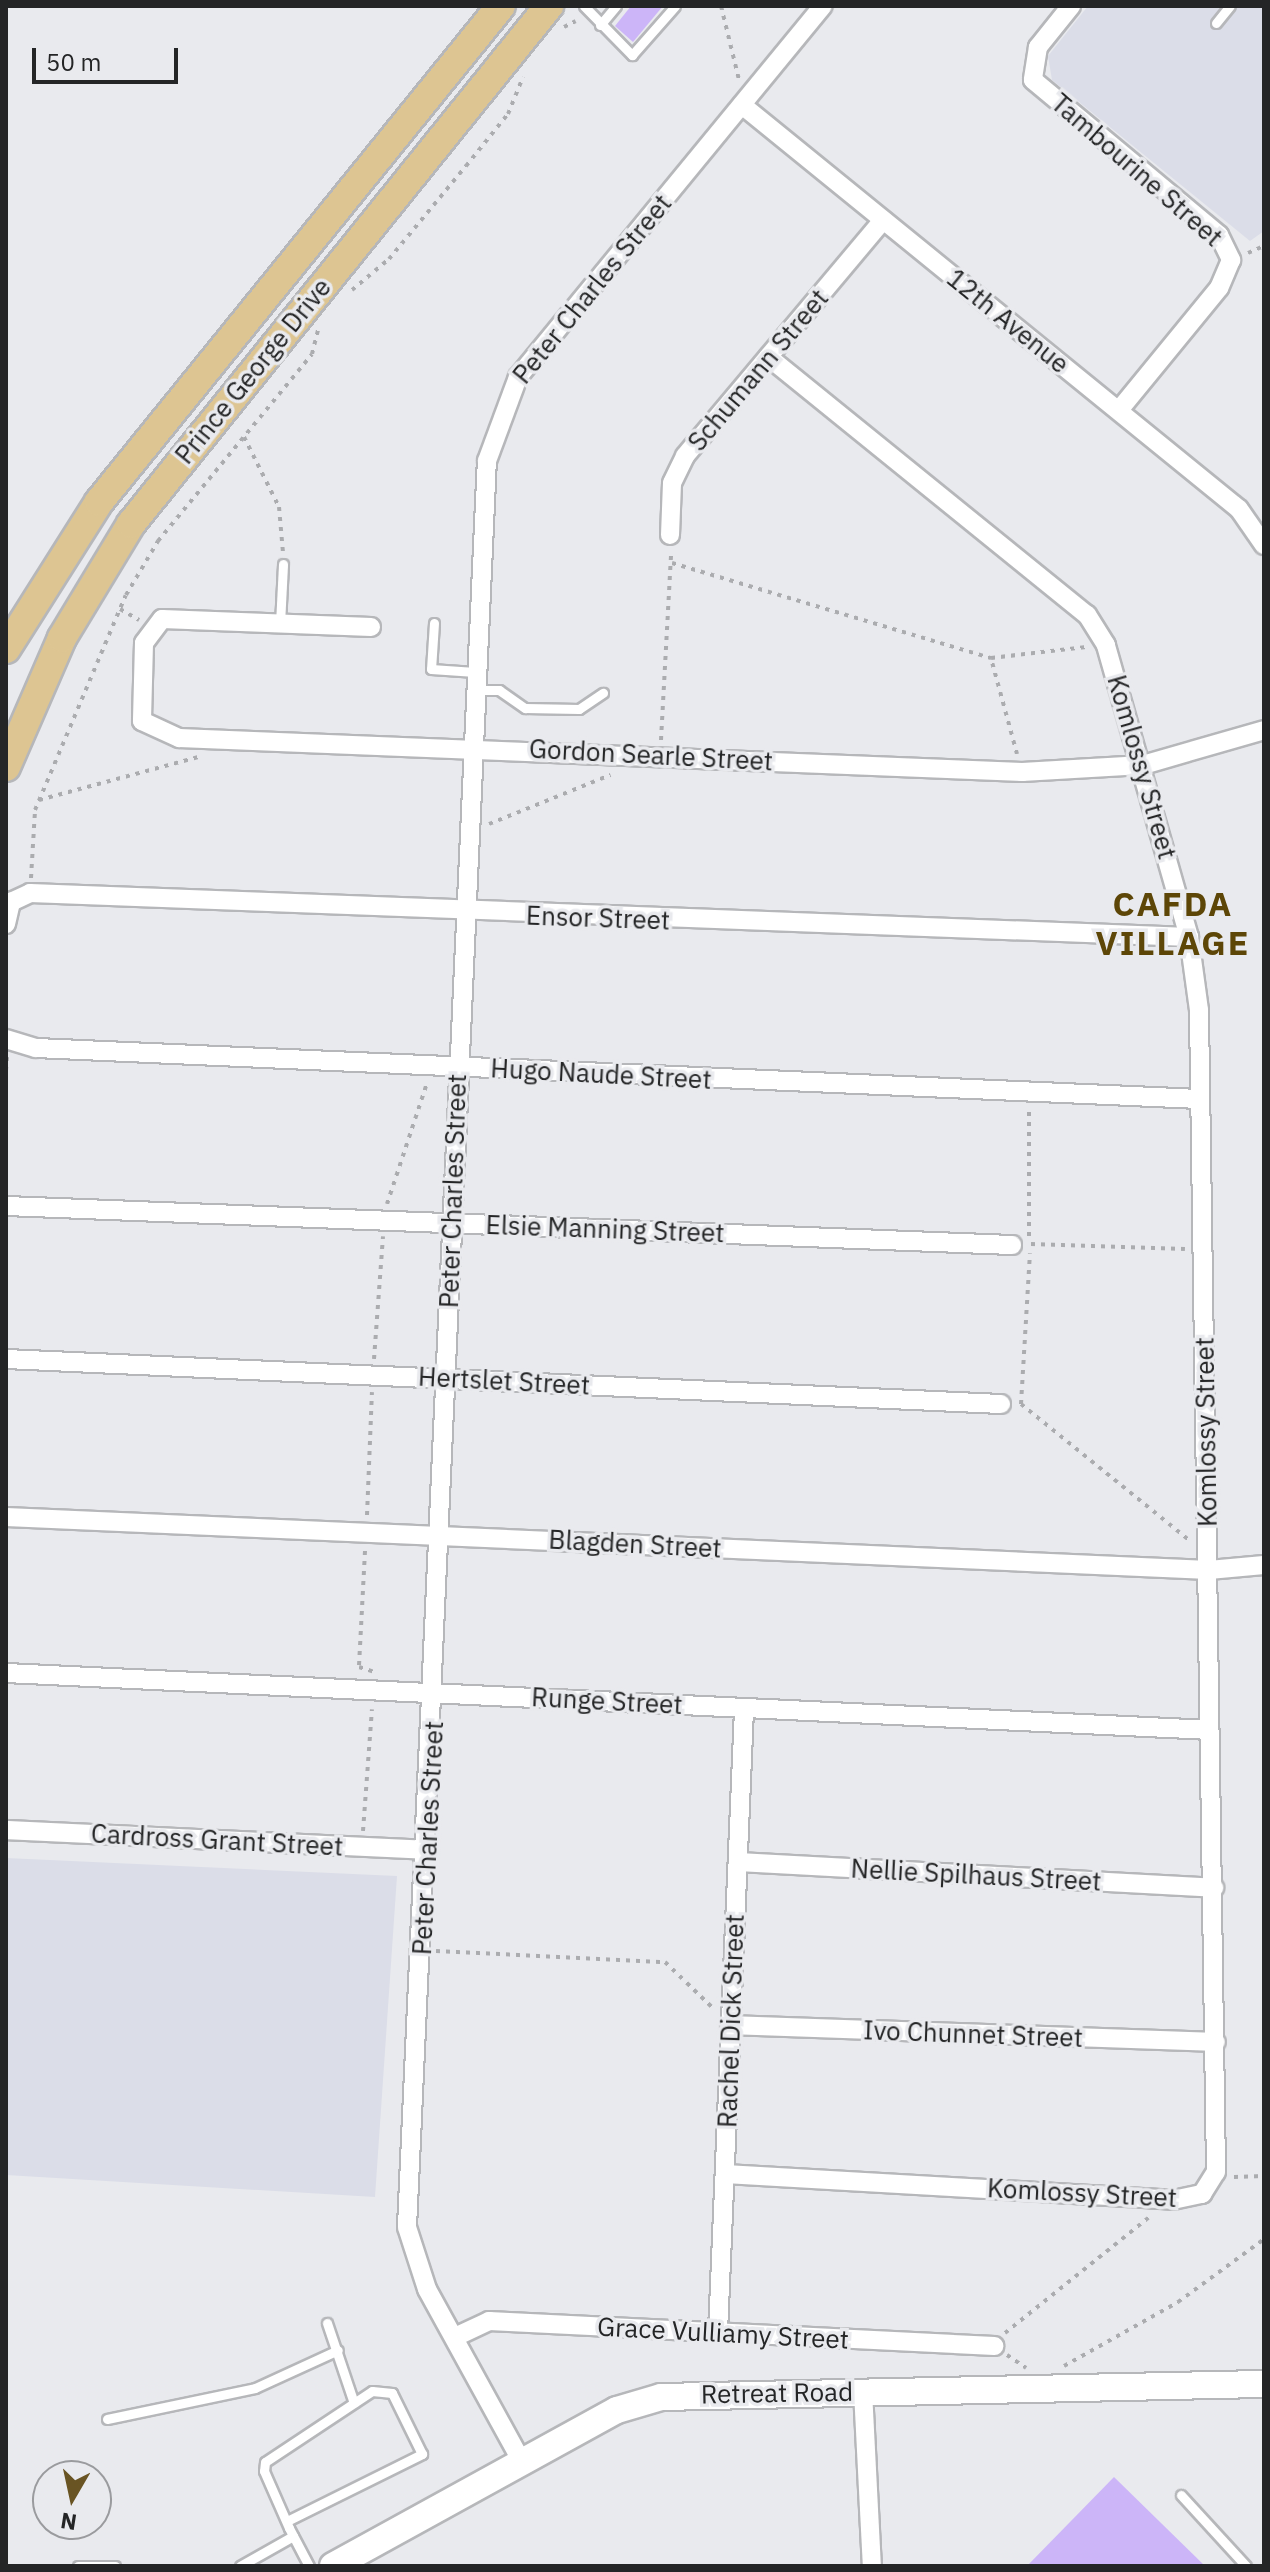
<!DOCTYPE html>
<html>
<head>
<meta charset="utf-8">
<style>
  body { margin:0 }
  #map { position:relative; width:1270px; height:2572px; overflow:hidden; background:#e9eaee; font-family:"IBM Plex Sans",sans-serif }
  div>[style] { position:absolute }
  .built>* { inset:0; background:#dbdde8 }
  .building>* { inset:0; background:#ccb5f8 }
  .path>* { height:4px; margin-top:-2px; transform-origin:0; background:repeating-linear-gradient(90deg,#abacaf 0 4px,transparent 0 10px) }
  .roads { filter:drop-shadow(2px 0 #b6b7ba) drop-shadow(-2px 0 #b6b7ba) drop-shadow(0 2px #b6b7ba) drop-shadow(0 -2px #b6b7ba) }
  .lane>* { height:9px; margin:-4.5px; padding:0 4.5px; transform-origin:4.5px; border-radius:4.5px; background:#fff }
  .street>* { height:18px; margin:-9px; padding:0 9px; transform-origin:9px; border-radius:9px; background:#fff }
  .secondary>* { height:26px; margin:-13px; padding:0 13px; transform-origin:13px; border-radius:13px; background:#fff }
  .primary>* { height:28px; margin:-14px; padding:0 14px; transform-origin:14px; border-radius:14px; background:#ddc592 }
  span { translate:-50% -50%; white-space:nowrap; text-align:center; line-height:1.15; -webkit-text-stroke:7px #e9eaee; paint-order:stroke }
  .street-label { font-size:26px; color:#242526 }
  .district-label { font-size:34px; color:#5d4607; font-weight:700; letter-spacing:2px }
  .frame { position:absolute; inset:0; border:8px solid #242526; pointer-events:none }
  .north { position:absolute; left:32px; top:2460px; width:80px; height:80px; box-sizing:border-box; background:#e9eaee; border:2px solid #9a9b9e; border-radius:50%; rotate:189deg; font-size:22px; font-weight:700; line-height:32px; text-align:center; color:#242526 }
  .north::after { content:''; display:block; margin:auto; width:28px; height:36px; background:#695423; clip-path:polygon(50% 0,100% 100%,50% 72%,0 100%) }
  .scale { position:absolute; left:32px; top:48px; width:146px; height:36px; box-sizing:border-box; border:4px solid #242526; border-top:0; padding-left:10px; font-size:24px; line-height:28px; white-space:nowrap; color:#242526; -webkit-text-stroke:6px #e9eaee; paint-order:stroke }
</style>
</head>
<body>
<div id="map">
  <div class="built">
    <i style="clip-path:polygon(1088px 6px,1264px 6px,1264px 231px,1250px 241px,1052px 80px,1048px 56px)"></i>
    <i style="clip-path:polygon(6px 1858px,397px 1876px,375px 2197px,6px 2175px)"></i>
  </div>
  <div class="building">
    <i style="clip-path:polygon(631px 6px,663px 6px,633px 42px,615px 26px)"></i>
    <i style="clip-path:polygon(1114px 2477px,1205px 2566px,1027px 2566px)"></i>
  </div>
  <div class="path">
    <i style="left:721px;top:6px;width:76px;rotate:76.3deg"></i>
    <i style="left:564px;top:27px;width:13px;rotate:-27deg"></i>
    <i style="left:1248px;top:253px;width:17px;rotate:-24deg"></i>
    <i style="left:352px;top:290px;width:48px;rotate:-40deg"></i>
    <i style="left:389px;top:259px;width:121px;rotate:-50.4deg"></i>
    <i style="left:466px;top:166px;width:67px;rotate:-51.1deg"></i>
    <i style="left:508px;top:114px;width:40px;rotate:-68deg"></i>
    <i style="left:244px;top:437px;width:78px;rotate:63.4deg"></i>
    <i style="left:279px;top:507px;width:46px;rotate:85deg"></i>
    <i style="left:672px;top:563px;width:333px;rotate:16.6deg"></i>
    <i style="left:120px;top:609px;width:22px;rotate:30deg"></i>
    <i style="left:661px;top:740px;width:187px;rotate:-86.9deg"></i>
    <i style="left:1017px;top:754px;width:99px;rotate:-105.2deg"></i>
    <i style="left:991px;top:658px;width:96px;rotate:-6.6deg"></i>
    <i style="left:39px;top:800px;width:165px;rotate:-15.1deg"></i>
    <i style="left:489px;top:824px;width:131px;rotate:-22deg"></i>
    <i style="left:31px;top:878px;width:68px;rotate:-86.6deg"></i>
    <i style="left:35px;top:810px;width:233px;rotate:-67.1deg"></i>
    <i style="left:126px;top:595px;width:63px;rotate:-59.3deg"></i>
    <i style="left:158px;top:541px;width:242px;rotate:-50.5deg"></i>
    <i style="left:312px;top:354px;width:25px;rotate:-76deg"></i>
    <i style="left:6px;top:1071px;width:14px;rotate:-86deg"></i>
    <i style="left:387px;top:1204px;width:127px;rotate:-71.7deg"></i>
    <i style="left:1029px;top:1236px;width:127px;rotate:-90deg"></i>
    <i style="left:1031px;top:1244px;width:154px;rotate:1.9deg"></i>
    <i style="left:374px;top:1359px;width:123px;rotate:-85.8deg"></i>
    <i style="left:1021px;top:1404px;width:218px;rotate:39deg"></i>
    <i style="left:1021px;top:1404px;width:151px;rotate:-86.6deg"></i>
    <i style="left:367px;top:1515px;width:123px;rotate:-87.7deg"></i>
    <i style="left:365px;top:1551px;width:116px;rotate:93deg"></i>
    <i style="left:359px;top:1667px;width:16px;rotate:18deg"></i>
    <i style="left:363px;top:1831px;width:122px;rotate:-85.8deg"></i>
    <i style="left:436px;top:1951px;width:229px;rotate:2.8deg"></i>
    <i style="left:665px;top:1962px;width:66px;rotate:43.8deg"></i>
    <i style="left:1234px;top:2177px;width:30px;rotate:-2deg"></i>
    <i style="left:1005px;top:2333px;width:184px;rotate:-38.8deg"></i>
    <i style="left:1007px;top:2355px;width:23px;rotate:34deg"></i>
    <i style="left:1064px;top:2366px;width:131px;rotate:-29.3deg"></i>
    <i style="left:1178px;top:2302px;width:107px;rotate:-36.2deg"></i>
  </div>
  <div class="roads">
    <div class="lane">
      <i style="left:584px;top:6px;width:69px;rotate:45.6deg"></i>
      <i style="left:632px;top:55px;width:65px;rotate:-48.7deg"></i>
      <i style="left:1216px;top:23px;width:22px;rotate:-51deg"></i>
      <i style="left:600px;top:25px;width:25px;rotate:-50deg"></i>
      <i style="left:434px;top:623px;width:46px;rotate:93.7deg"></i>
      <i style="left:431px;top:669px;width:44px;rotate:3.9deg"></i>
      <i style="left:280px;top:624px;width:60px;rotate:-87.1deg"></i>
      <i style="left:476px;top:690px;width:23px"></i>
      <i style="left:499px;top:690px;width:32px;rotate:35deg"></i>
      <i style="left:525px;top:708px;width:54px;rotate:1.1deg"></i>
      <i style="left:579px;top:709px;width:29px;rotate:-34deg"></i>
      <i style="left:327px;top:2323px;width:84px;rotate:71.4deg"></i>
      <i style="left:107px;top:2419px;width:151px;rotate:-11.8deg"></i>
      <i style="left:255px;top:2388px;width:91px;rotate:-24.6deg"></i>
      <i style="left:1181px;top:2495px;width:96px;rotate:47.5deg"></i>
      <i style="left:287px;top:2521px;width:151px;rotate:-26.4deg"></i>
      <i style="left:422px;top:2454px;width:68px;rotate:-116.2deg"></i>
      <i style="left:392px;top:2393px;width:20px;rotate:-174deg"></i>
      <i style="left:372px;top:2391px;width:128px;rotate:146.4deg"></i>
      <i style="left:265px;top:2462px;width:9px;rotate:96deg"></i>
      <i style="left:264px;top:2471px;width:62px;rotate:66.3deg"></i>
      <i style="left:289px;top:2528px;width:43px;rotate:62.2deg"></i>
      <i style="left:78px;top:2566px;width:37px"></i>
      <i style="left:240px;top:2566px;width:61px;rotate:-29.5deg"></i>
    </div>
    <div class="street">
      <i style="left:1071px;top:6px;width:53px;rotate:128.8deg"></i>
      <i style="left:1038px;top:47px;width:33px;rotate:99deg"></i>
      <i style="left:1033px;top:80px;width:242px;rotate:39.8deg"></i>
      <i style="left:1219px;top:235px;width:28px;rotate:64deg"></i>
      <i style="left:1231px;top:260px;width:30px;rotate:113deg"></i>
      <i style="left:1219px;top:288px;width:158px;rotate:129.3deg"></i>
      <i style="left:742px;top:105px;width:640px;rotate:39.11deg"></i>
      <i style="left:1239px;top:509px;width:44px;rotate:55.2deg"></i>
      <i style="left:670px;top:535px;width:52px;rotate:-87.8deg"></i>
      <i style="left:672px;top:483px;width:30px;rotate:-64deg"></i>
      <i style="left:685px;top:456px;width:308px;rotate:-50deg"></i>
      <i style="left:371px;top:627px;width:209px;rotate:-177.8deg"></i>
      <i style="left:162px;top:619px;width:30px;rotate:127deg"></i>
      <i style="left:144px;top:643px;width:78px;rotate:91.5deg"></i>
      <i style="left:142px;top:721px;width:41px;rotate:24.7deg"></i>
      <i style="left:179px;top:738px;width:844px;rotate:2.31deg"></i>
      <i style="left:1022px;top:772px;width:121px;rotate:-3.3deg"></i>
      <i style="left:1143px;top:765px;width:126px;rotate:-16.1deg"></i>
      <i style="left:6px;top:924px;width:23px;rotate:-77deg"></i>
      <i style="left:11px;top:902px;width:21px;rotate:-25deg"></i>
      <i style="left:30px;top:893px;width:1160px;rotate:2.17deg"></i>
      <i style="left:6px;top:1039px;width:31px;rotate:17deg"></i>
      <i style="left:36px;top:1048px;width:1164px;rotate:2.51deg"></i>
      <i style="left:6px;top:1206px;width:1007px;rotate:2.22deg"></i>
      <i style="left:6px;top:1359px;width:996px;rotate:2.59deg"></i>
      <i style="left:6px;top:1517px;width:1204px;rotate:2.52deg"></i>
      <i style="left:1209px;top:1570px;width:55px;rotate:-5.2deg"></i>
      <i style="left:6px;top:1673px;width:1203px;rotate:2.71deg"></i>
      <i style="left:6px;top:1830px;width:421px;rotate:2.7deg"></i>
      <i style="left:738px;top:1862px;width:477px;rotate:3.1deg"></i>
      <i style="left:730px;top:2025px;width:486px;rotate:2deg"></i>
      <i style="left:725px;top:2174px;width:449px;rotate:3.3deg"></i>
      <i style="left:1173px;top:2200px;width:30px;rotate:-12deg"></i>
      <i style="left:1202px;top:2194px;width:26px;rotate:-58deg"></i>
      <i style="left:1216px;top:2172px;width:1162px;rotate:-90.84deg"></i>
      <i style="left:1199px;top:1010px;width:74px;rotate:-97.8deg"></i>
      <i style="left:1189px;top:937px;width:304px;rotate:-105.9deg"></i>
      <i style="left:1106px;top:645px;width:36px;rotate:-122deg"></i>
      <i style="left:1087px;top:615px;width:410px;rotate:-141deg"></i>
      <i style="left:718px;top:2332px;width:624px;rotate:-87.61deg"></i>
      <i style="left:455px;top:2337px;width:38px;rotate:-25deg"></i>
      <i style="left:489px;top:2321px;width:506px;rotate:2.83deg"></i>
      <i style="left:863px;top:2391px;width:175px;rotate:87.1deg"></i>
      <i style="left:522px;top:2462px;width:197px;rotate:-118.8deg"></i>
      <i style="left:427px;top:2289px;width:65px;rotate:-107.9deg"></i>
      <i style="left:407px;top:2227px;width:1768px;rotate:-87.41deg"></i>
      <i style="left:487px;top:461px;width:90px;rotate:-69.7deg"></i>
      <i style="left:518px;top:377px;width:480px;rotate:-50.6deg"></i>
    </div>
    <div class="secondary">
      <i style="left:333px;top:2566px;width:324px;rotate:-28.8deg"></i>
      <i style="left:617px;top:2410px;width:46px;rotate:-16.5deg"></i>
      <i style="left:661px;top:2397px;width:603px;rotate:-1.24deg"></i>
    </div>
    <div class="primary">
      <i style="left:6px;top:649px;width:174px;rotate:-57.7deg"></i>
      <i style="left:99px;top:502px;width:638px;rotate:-50.98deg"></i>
      <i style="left:6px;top:767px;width:141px;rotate:-66.5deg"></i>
      <i style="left:62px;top:638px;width:133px;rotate:-58.8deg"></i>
      <i style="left:131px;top:524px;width:666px;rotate:-51.1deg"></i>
    </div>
  </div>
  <div class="street-label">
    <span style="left:1137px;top:170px;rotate:41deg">Tambourine Street</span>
    <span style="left:592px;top:289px;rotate:-51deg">Peter Charles Street</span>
    <span style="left:1008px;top:321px;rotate:39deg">12th Avenue</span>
    <span style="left:758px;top:370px;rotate:-50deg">Schumann Street</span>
    <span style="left:253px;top:371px;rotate:-51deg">Prince George Drive</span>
    <span style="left:651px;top:755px;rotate:3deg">Gordon Searle Street</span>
    <span style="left:1142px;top:767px;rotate:74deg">Komlossy Street</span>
    <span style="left:598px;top:918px;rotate:2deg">Ensor Street</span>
    <span style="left:601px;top:1074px;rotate:3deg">Hugo Naude Street</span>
    <span style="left:453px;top:1191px;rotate:-88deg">Peter Charles Street</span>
    <span style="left:605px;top:1229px;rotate:2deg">Elsie Manning Street</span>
    <span style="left:504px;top:1381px;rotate:3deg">Hertslet Street</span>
    <span style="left:1206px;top:1432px;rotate:-91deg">Komlossy Street</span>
    <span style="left:635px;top:1544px;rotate:3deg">Blagden Street</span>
    <span style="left:607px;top:1701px;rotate:3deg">Runge Street</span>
    <span style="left:428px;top:1838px;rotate:-87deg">Peter Charles Street</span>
    <span style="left:217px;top:1840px;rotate:3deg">Cardross Grant Street</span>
    <span style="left:976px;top:1875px;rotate:3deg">Nellie Spilhaus Street</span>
    <span style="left:731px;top:2021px;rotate:-88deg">Rachel Dick Street</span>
    <span style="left:973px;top:2034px;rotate:2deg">Ivo Chunnet Street</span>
    <span style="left:1082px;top:2193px;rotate:3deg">Komlossy Street</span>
    <span style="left:723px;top:2333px;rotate:3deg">Grace Vulliamy Street</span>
    <span style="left:777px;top:2393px;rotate:-1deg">Retreat Road</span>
  </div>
  <div class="district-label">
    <span style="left:1173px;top:923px">CAFDA<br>VILLAGE</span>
  </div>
  <div class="frame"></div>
  <div class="north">N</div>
  <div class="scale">50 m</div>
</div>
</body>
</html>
